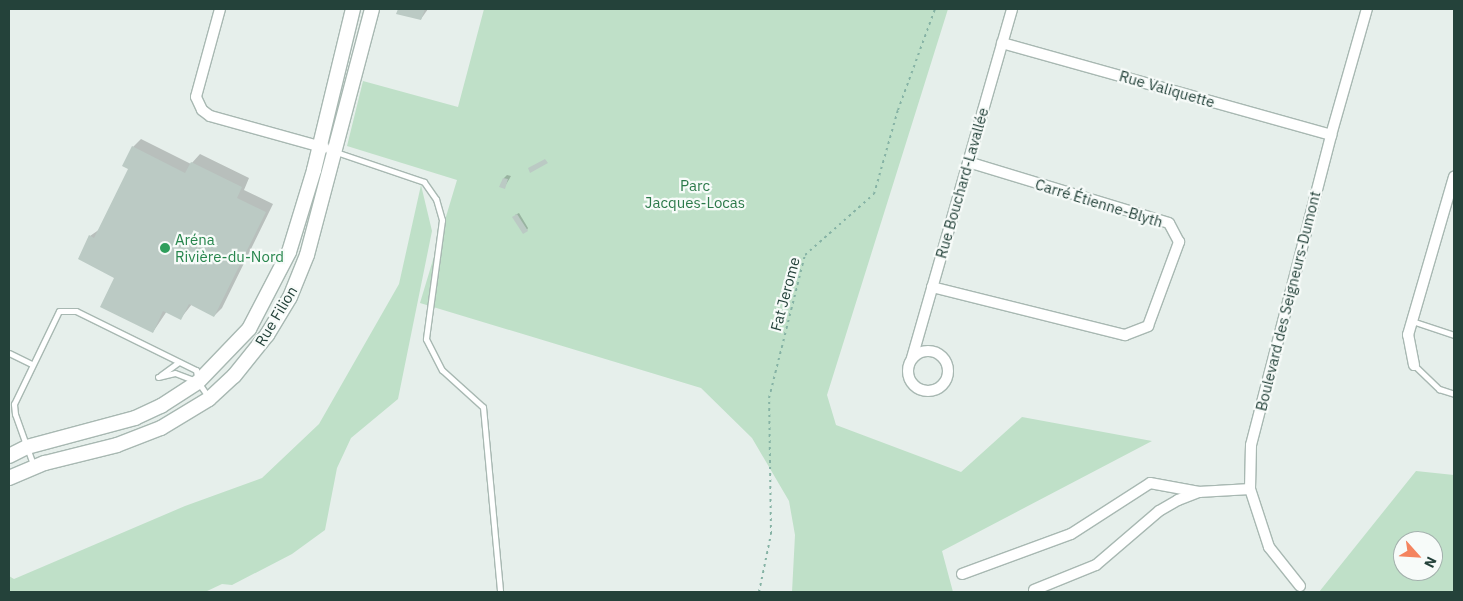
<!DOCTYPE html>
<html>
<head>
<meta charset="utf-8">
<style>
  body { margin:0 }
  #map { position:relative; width:1463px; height:601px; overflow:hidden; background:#e6efeb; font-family:"IBM Plex Sans",sans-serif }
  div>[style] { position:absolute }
  .green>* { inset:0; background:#bfe0c8 }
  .shadow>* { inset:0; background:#0003 }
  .building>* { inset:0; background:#bbcac4 }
  .path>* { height:2px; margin-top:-1px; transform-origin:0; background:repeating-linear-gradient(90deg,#86b3a5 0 2.5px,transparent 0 6.5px) }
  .roads { filter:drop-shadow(1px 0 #a8b8b2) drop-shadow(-1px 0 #a8b8b2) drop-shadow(0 1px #a8b8b2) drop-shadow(0 -1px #a8b8b2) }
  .service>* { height:5px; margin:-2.5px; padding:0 2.5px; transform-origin:2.5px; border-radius:2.5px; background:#fff }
  .minor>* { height:10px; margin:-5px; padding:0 5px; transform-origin:5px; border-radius:5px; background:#fff }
  .minor>.ring { margin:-5px; padding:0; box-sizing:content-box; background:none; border:10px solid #fff; border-radius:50% }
  .tertiary>* { height:14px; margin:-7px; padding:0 7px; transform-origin:7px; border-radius:7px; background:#fff }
  .dots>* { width:14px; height:14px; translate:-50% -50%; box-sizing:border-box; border:2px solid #f7fbf9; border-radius:50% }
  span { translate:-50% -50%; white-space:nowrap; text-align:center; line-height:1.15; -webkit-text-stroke:4.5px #f7fbf9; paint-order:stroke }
  .street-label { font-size:15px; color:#24423a }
  .park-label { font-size:15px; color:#2d7a4b }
  .leisure-label { font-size:15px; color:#27864d }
  .left { translate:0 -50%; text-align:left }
  .frame { position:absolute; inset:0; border:10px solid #24423a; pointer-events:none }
  .north { position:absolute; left:1393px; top:531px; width:50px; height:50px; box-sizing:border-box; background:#f7fbf9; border:1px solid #a3b1ad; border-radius:50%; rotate:116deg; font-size:14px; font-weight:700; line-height:20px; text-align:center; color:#24423a }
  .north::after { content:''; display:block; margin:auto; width:18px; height:22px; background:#f4845f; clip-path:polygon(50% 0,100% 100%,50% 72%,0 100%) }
</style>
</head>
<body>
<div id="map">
  <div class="green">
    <i style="clip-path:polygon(484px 9px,948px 9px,827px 395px,836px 425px,961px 472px,1022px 417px,1152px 441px,942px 551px,953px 592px,792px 592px,795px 535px,789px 501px,752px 438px,701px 388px,420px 303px,457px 180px,347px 146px,363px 81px,458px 107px)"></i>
    <i style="clip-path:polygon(421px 185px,432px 231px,398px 399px,351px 438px,337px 468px,325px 530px,292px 554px,232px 585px,222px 584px,205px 592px,9px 592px,9px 576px,14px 579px,185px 506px,262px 478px,319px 424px,399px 284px)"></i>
    <i style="clip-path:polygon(evenodd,1416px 471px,1454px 475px,1454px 592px,1319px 592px,1416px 471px,1403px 541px,1433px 541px,1433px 571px,1403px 571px,1403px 541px)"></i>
  </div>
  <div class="shadow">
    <i style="clip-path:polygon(399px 9px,428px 9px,421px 19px,398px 13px)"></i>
    <i style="clip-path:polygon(141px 139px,191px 164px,200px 154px,249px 178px,244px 190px,273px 204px,222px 308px,214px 316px,192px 304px,181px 318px,167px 311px,153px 332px,90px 236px,100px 229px,130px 169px,133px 147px)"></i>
    <i style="clip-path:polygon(507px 175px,511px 176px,504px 188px,504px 178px)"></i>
    <i style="clip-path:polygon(519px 213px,528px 228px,527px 230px,515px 215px)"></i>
  </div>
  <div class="building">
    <i style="clip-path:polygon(398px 9px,425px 9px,421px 20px,396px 14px)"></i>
    <i style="clip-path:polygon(132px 146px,185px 173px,191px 162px,242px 187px,237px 198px,266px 212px,214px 317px,189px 304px,181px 320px,163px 311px,153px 333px,100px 307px,114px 278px,78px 259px,89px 235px,94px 238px,128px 169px,122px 166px)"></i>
    <i style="clip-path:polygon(545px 159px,548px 163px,530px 173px,528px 168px)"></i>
    <i style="clip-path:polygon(503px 178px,508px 179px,505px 189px,499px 187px)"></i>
    <i style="clip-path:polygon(517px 214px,528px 231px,523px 234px,512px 217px)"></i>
  </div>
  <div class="path">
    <i style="left:759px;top:592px;width:59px;rotate:-78.3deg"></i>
    <i style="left:771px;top:534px;width:136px;rotate:-90.8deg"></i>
    <i style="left:769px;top:398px;width:147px;rotate:-75.9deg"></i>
    <i style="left:805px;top:255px;width:92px;rotate:-41.5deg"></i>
    <i style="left:874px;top:194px;width:87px;rotate:-74.1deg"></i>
    <i style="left:898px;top:110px;width:108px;rotate:-69.9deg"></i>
  </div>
  <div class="roads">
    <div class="service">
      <i style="left:336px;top:152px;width:93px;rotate:18.8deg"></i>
      <i style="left:424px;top:182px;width:21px;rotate:55deg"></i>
      <i style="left:436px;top:199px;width:22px;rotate:74deg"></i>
      <i style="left:442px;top:220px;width:120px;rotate:97.7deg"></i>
      <i style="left:426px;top:339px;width:35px;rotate:63deg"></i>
      <i style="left:442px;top:370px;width:55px;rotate:42.1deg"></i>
      <i style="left:483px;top:407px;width:186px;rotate:84.7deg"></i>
      <i style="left:1412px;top:321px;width:44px;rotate:18.4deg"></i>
      <i style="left:9px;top:353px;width:25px;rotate:26deg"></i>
      <i style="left:1414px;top:365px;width:35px;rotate:44deg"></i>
      <i style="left:1439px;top:389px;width:16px;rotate:18deg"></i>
      <i style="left:161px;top:375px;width:22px;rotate:-36deg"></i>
      <i style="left:158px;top:377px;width:17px;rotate:-13deg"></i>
      <i style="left:175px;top:373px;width:22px;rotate:21deg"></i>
      <i style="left:34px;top:467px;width:56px;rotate:-109.7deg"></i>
      <i style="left:15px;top:414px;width:10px;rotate:-96deg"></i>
      <i style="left:14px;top:404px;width:103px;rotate:-64.2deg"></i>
      <i style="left:59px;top:311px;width:17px"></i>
      <i style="left:76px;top:311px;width:134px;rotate:26.2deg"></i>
      <i style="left:196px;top:370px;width:12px;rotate:81deg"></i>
      <i style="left:198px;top:382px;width:19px;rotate:55deg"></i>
    </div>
    <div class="minor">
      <i style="left:220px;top:9px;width:91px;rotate:105.3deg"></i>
      <i style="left:196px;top:97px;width:14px;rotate:65deg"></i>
      <i style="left:202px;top:110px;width:10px;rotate:37deg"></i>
      <i style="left:210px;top:116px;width:119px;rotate:15.5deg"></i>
      <i style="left:1002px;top:43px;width:342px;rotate:15.6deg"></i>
      <i style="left:932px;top:287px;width:199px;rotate:14deg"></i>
      <i style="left:1125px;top:335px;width:25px;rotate:-21deg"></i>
      <i style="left:1148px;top:326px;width:90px;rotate:-69.7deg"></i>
      <i style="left:1179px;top:242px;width:21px;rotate:-118deg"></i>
      <i style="left:1169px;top:223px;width:210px;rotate:-163.1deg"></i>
      <i class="ring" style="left:908px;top:351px;width:30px;height:30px"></i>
      <i style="left:912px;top:358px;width:363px;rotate:-74deg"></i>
      <i style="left:1414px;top:365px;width:31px;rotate:-101deg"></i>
      <i style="left:1408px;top:335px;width:165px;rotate:-73.8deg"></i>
      <i style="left:962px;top:574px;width:116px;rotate:-20.2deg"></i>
      <i style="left:1071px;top:534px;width:94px;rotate:-32.8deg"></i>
      <i style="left:1150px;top:483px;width:50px;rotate:10.4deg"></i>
      <i style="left:1300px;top:586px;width:50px;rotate:-128.5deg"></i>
      <i style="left:1269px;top:547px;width:61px;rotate:-108.1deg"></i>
      <i style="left:1250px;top:489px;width:44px;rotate:-88.7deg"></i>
      <i style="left:1251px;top:445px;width:320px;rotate:-75.5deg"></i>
      <i style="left:1331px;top:135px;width:131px;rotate:-74.1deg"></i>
      <i style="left:1034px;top:590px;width:67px;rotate:-22deg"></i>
      <i style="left:1096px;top:565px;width:83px;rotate:-40.6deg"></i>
      <i style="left:1159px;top:511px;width:22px;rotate:-30deg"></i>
      <i style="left:1178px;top:500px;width:22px;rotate:-21deg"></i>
      <i style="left:1199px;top:492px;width:51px;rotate:-3.4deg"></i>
    </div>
    <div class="tertiary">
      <i style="left:9px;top:456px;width:20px;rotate:-27deg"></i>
      <i style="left:27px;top:447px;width:112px;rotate:-15deg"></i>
      <i style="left:135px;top:418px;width:29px;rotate:-25deg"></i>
      <i style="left:161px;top:406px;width:44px;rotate:-33deg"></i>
      <i style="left:198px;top:382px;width:74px;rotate:-46.1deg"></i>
      <i style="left:249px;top:329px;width:87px;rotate:-62.5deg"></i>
      <i style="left:289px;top:252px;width:86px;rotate:-73deg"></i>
      <i style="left:314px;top:170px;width:166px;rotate:-76.4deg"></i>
      <i style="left:9px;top:478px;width:39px;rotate:-23deg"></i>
      <i style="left:45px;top:463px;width:74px;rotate:-14deg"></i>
      <i style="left:117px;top:445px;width:47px;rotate:-21.1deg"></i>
      <i style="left:161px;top:428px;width:56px;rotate:-31.1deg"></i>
      <i style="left:209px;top:399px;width:34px;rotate:-43deg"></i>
      <i style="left:234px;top:376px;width:53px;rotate:-51.2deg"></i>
      <i style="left:267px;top:335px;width:44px;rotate:-58.8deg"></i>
      <i style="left:290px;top:297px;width:45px;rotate:-68deg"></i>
      <i style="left:307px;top:255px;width:254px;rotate:-75.2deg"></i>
    </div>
  </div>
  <div class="dots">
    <i style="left:165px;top:248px;background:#2e9e5b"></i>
  </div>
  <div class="street-label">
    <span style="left:1167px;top:89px;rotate:16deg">Rue Valiquette</span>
    <span style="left:962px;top:183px;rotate:-74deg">Rue Bouchard-Lavallée</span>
    <span style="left:1099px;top:203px;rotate:17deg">Carré Étienne-Blyth</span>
    <span style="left:785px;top:294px;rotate:-75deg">Fat Jerome</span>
    <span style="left:1288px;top:301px;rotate:-76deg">Boulevard des Seigneurs-Dumont</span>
    <span style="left:276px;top:316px;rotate:-59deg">Rue Filion</span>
  </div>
  <div class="park-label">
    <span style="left:695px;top:194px">Parc<br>Jacques-Locas</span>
  </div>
  <div class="leisure-label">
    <span class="left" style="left:175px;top:248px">Aréna<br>Rivière-du-Nord</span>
  </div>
  <div class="frame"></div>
  <div class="north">N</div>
</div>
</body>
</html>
